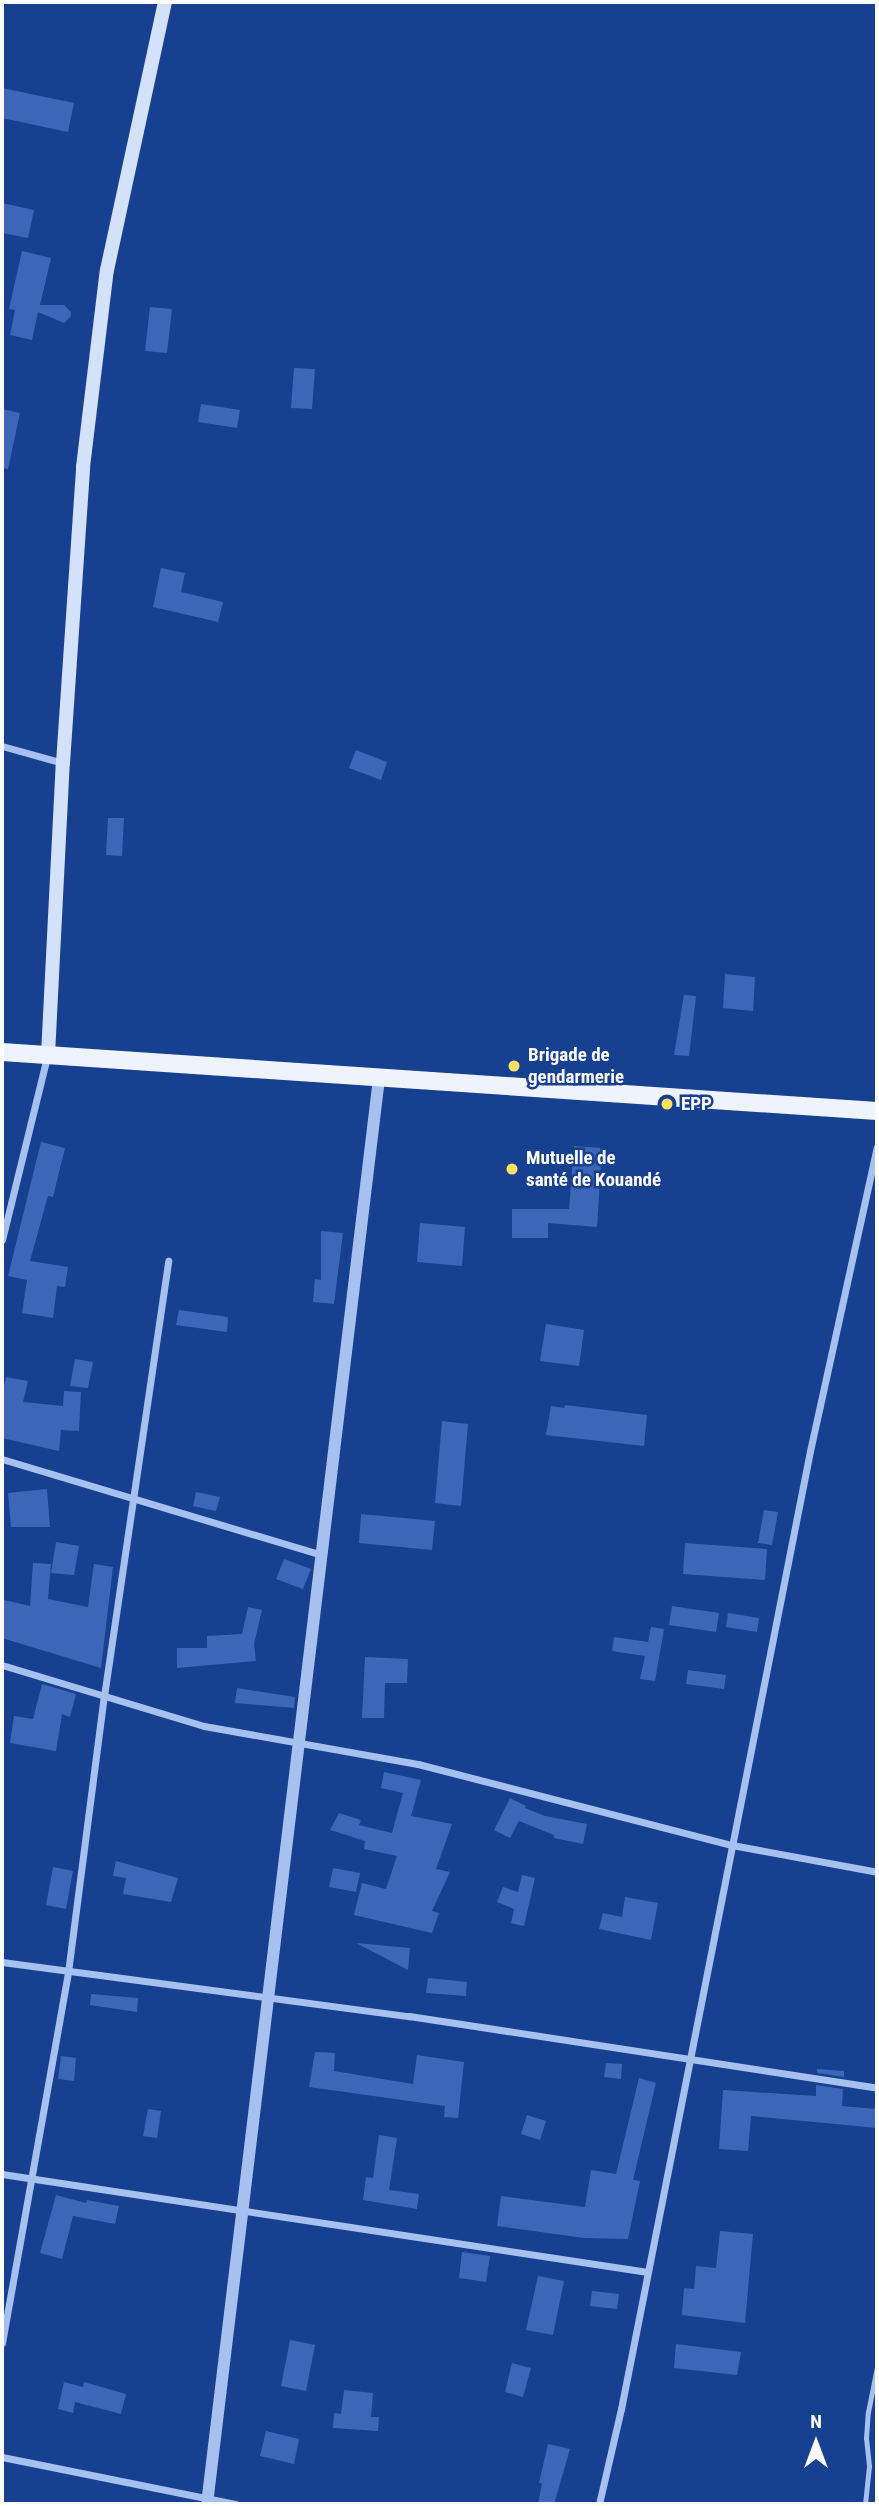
<!DOCTYPE html>
<html>
<head>
<meta charset="utf-8">
<style>
  body { margin:0 }
  #map { position:relative; width:879px; height:2506px; overflow:hidden; background:#184091; font-family:"Roboto Condensed",sans-serif }
  div>[style] { position:absolute }
  .building>* { inset:0; background:#3c66b7 }
  .service>* { height:5px; margin:-2.5px; padding:0 2.5px; transform-origin:2.5px; border-radius:2.5px; background:#a6c0f0 }
  .minor>* { height:7px; margin:-3.5px; padding:0 3.5px; transform-origin:3.5px; border-radius:3.5px; background:#a6c0f0 }
  .tertiary>* { height:12px; margin:-6px; padding:0 6px; transform-origin:6px; border-radius:6px; background:#a6c0f0 }
  .secondary>* { height:14px; margin:-7px; padding:0 7px; transform-origin:7px; border-radius:7px; background:#d4e1fb }
  .primary>* { height:18px; margin:-9px; padding:0 9px; transform-origin:9px; border-radius:9px; background:#eff3ff }
  .dots>* { width:19px; height:19px; translate:-50% -50%; box-sizing:border-box; border:4px solid #184091; border-radius:50% }
  span { translate:-50% -50%; white-space:nowrap; text-align:center; line-height:1.15; -webkit-text-stroke:5px #184091; paint-order:stroke }
  .poi-label { font-size:19px; color:#fff; font-weight:700 }
  .left { translate:0 -50%; text-align:left }
  .frame { position:absolute; inset:0; border:4px solid #fff; pointer-events:none }
  .north { position:absolute; left:781px; top:2408px; width:70px; height:70px; -webkit-text-stroke:5px #184091; paint-order:stroke; rotate:0deg; font-size:19px; font-weight:700; line-height:28px; text-align:center; color:#fff }
  .north::after { content:''; display:block; margin:auto; width:24px; height:32px; background:#fff; clip-path:polygon(50% 0,100% 100%,50% 72%,0 100%) }
</style>
</head>
<body>
<div id="map">
  <div class="building">
    <i style="clip-path:polygon(2px 88px,74px 103px,68px 132px,2px 118px)"></i>
    <i style="clip-path:polygon(2px 203px,34px 210px,28px 238px,2px 233px)"></i>
    <i style="clip-path:polygon(22px 251px,51px 258px,40px 305px,64px 305px,71px 312px,71px 316px,64px 323px,38px 312px,32px 340px,10px 335px,15px 310px,9px 309px)"></i>
    <i style="clip-path:polygon(150px 307px,172px 309px,167px 353px,145px 351px)"></i>
    <i style="clip-path:polygon(294px 368px,315px 369px,312px 409px,291px 408px)"></i>
    <i style="clip-path:polygon(201px 404px,240px 410px,237px 428px,198px 422px)"></i>
    <i style="clip-path:polygon(2px 409px,20px 413px,8px 469px,2px 468px)"></i>
    <i style="clip-path:polygon(161px 568px,185px 573px,181px 592px,223px 602px,218px 622px,153px 607px)"></i>
    <i style="clip-path:polygon(356px 750px,387px 762px,381px 780px,349px 768px)"></i>
    <i style="clip-path:polygon(108px 818px,124px 818px,122px 856px,106px 855px)"></i>
    <i style="clip-path:polygon(725px 974px,755px 977px,753px 1011px,723px 1008px)"></i>
    <i style="clip-path:polygon(684px 995px,696px 996px,689px 1056px,674px 1055px)"></i>
    <i style="clip-path:polygon(41px 1142px,65px 1148px,53px 1197px,48px 1196px,30px 1261px,68px 1267px,65px 1287px,57px 1286px,53px 1318px,22px 1313px,27px 1280px,8px 1276px)"></i>
    <i style="clip-path:polygon(574px 1146px,602px 1148px,597px 1227px,548px 1223px,548px 1238px,512px 1238px,512px 1209px,569px 1209px)"></i>
    <i style="clip-path:polygon(420px 1223px,465px 1227px,462px 1266px,417px 1262px)"></i>
    <i style="clip-path:polygon(321px 1231px,343px 1233px,334px 1304px,313px 1302px,315px 1279px,321px 1280px)"></i>
    <i style="clip-path:polygon(179px 1310px,228px 1317px,227px 1332px,176px 1325px)"></i>
    <i style="clip-path:polygon(546px 1324px,584px 1330px,579px 1366px,540px 1361px)"></i>
    <i style="clip-path:polygon(75px 1359px,93px 1362px,88px 1388px,70px 1386px)"></i>
    <i style="clip-path:polygon(6px 1377px,28px 1381px,23px 1402px,63px 1406px,64px 1391px,81px 1392px,79px 1431px,61px 1430px,59px 1451px,2px 1438px,2px 1396px)"></i>
    <i style="clip-path:polygon(565px 1405px,647px 1415px,644px 1446px,546px 1435px,551px 1406px,564px 1408px)"></i>
    <i style="clip-path:polygon(442px 1421px,468px 1424px,461px 1506px,435px 1503px)"></i>
    <i style="clip-path:polygon(47px 1489px,50px 1527px,11px 1527px,8px 1493px)"></i>
    <i style="clip-path:polygon(196px 1492px,220px 1497px,216px 1511px,193px 1506px)"></i>
    <i style="clip-path:polygon(764px 1510px,778px 1512px,772px 1545px,758px 1543px)"></i>
    <i style="clip-path:polygon(361px 1514px,435px 1521px,432px 1550px,359px 1543px)"></i>
    <i style="clip-path:polygon(56px 1542px,79px 1546px,74px 1575px,51px 1573px)"></i>
    <i style="clip-path:polygon(685px 1543px,767px 1549px,765px 1580px,683px 1574px)"></i>
    <i style="clip-path:polygon(284px 1559px,311px 1569px,303px 1589px,276px 1579px)"></i>
    <i style="clip-path:polygon(33px 1563px,51px 1564px,48px 1599px,88px 1607px,94px 1564px,113px 1567px,101px 1668px,2px 1638px,4px 1600px,30px 1606px)"></i>
    <i style="clip-path:polygon(672px 1606px,719px 1613px,716px 1632px,669px 1625px)"></i>
    <i style="clip-path:polygon(248px 1607px,262px 1610px,254px 1644px,256px 1661px,177px 1668px,177px 1648px,207px 1648px,207px 1636px,242px 1634px)"></i>
    <i style="clip-path:polygon(728px 1613px,759px 1618px,757px 1632px,726px 1627px)"></i>
    <i style="clip-path:polygon(651px 1627px,664px 1629px,655px 1681px,640px 1679px,645px 1656px,612px 1651px,614px 1637px,648px 1642px)"></i>
    <i style="clip-path:polygon(365px 1657px,408px 1659px,407px 1683px,385px 1683px,384px 1718px,362px 1718px)"></i>
    <i style="clip-path:polygon(688px 1670px,726px 1675px,724px 1689px,686px 1684px)"></i>
    <i style="clip-path:polygon(42px 1684px,76px 1694px,70px 1717px,62px 1714px,56px 1751px,10px 1743px,14px 1716px,33px 1719px)"></i>
    <i style="clip-path:polygon(237px 1688px,295px 1697px,294px 1708px,235px 1703px)"></i>
    <i style="clip-path:polygon(384px 1772px,421px 1780px,411px 1816px,452px 1824px,436px 1869px,450px 1872px,432px 1911px,439px 1913px,432px 1933px,354px 1915px,362px 1883px,386px 1889px,397px 1856px,364px 1849px,365px 1841px,330px 1830px,339px 1813px,361px 1820px,359px 1825px,392px 1833px,403px 1793px,381px 1788px)"></i>
    <i style="clip-path:polygon(510px 1798px,526px 1806px,525px 1808px,545px 1816px,587px 1824px,583px 1844px,554px 1838px,554px 1835px,519px 1821px,510px 1838px,494px 1830px)"></i>
    <i style="clip-path:polygon(116px 1861px,178px 1878px,171px 1902px,123px 1894px,126px 1878px,113px 1876px)"></i>
    <i style="clip-path:polygon(53px 1867px,73px 1871px,66px 1909px,46px 1905px)"></i>
    <i style="clip-path:polygon(333px 1868px,360px 1873px,356px 1892px,329px 1887px)"></i>
    <i style="clip-path:polygon(522px 1875px,535px 1878px,524px 1926px,511px 1923px,514px 1909px,497px 1902px,503px 1887px,518px 1892px)"></i>
    <i style="clip-path:polygon(625px 1897px,658px 1903px,651px 1940px,599px 1929px,603px 1913px,622px 1917px)"></i>
    <i style="clip-path:polygon(356px 1943px,410px 1948px,408px 1970px)"></i>
    <i style="clip-path:polygon(428px 1978px,467px 1982px,466px 1996px,426px 1993px)"></i>
    <i style="clip-path:polygon(91px 1994px,138px 1998px,137px 2012px,90px 2005px)"></i>
    <i style="clip-path:polygon(315px 2052px,335px 2053px,334px 2071px,413px 2084px,417px 2055px,464px 2062px,458px 2118px,444px 2117px,445px 2106px,309px 2087px)"></i>
    <i style="clip-path:polygon(61px 2056px,76px 2058px,74px 2081px,58px 2079px)"></i>
    <i style="clip-path:polygon(606px 2063px,622px 2064px,621px 2079px,604px 2077px)"></i>
    <i style="clip-path:polygon(817px 2069px,844px 2071px,844px 2077px,817px 2073px)"></i>
    <i style="clip-path:polygon(639px 2078px,656px 2083px,633px 2180px,640px 2181px,628px 2239px,584px 2238px,497px 2226px,501px 2196px,585px 2207px,591px 2170px,616px 2174px)"></i>
    <i style="clip-path:polygon(816px 2085px,843px 2089px,842px 2106px,877px 2109px,877px 2128px,751px 2116px,748px 2151px,719px 2149px,723px 2090px,816px 2096px)"></i>
    <i style="clip-path:polygon(148px 2109px,161px 2111px,157px 2138px,143px 2136px)"></i>
    <i style="clip-path:polygon(527px 2115px,546px 2121px,540px 2140px,521px 2134px)"></i>
    <i style="clip-path:polygon(379px 2135px,397px 2138px,389px 2190px,419px 2194px,417px 2209px,363px 2200px,366px 2177px,373px 2178px)"></i>
    <i style="clip-path:polygon(56px 2195px,86px 2203px,87px 2200px,119px 2206px,115px 2224px,73px 2216px,62px 2259px,40px 2253px)"></i>
    <i style="clip-path:polygon(720px 2231px,753px 2234px,745px 2323px,682px 2315px,684px 2288px,694px 2289px,696px 2266px,716px 2268px)"></i>
    <i style="clip-path:polygon(462px 2252px,490px 2256px,486px 2282px,459px 2278px)"></i>
    <i style="clip-path:polygon(538px 2276px,564px 2281px,553px 2335px,526px 2330px)"></i>
    <i style="clip-path:polygon(592px 2291px,619px 2294px,617px 2309px,590px 2306px)"></i>
    <i style="clip-path:polygon(290px 2340px,315px 2345px,306px 2391px,281px 2386px)"></i>
    <i style="clip-path:polygon(676px 2344px,741px 2352px,737px 2375px,674px 2368px)"></i>
    <i style="clip-path:polygon(512px 2363px,531px 2368px,523px 2397px,505px 2392px)"></i>
    <i style="clip-path:polygon(64px 2382px,83px 2387px,84px 2382px,126px 2394px,121px 2414px,75px 2402px,73px 2413px,58px 2409px)"></i>
    <i style="clip-path:polygon(344px 2390px,373px 2393px,371px 2417px,379px 2417px,378px 2431px,333px 2428px,334px 2413px,341px 2414px)"></i>
    <i style="clip-path:polygon(266px 2431px,299px 2439px,294px 2464px,260px 2456px)"></i>
    <i style="clip-path:polygon(548px 2444px,570px 2449px,554px 2504px,538px 2504px,542px 2483px,539px 2483px)"></i>
  </div>
  <div class="service">
    <i style="left:865px;top:2504px;width:38px;rotate:-84deg"></i>
    <i style="left:869px;top:2466px;width:28px;rotate:-96deg"></i>
    <i style="left:866px;top:2438px;width:26px;rotate:-86deg"></i>
    <i style="left:868px;top:2412px;width:46px;rotate:-78.7deg"></i>
  </div>
  <div class="minor">
    <i style="left:2px;top:746px;width:63px;rotate:15.6deg"></i>
    <i style="left:2px;top:1240px;width:188px;rotate:-76.2deg"></i>
    <i style="left:2px;top:1459px;width:333px;rotate:16.7deg"></i>
    <i style="left:2px;top:1665px;width:211px;rotate:16.8deg"></i>
    <i style="left:204px;top:1726px;width:217px;rotate:10.1deg"></i>
    <i style="left:418px;top:1764px;width:324px;rotate:14.5deg"></i>
    <i style="left:732px;top:1845px;width:147px;rotate:10.5deg"></i>
    <i style="left:2px;top:1962px;width:411px;rotate:7.6deg"></i>
    <i style="left:409px;top:2016px;width:474px;rotate:8.7deg"></i>
    <i style="left:2px;top:2174px;width:653px;rotate:8.63deg"></i>
    <i style="left:2px;top:2343px;width:377px;rotate:-79.9deg"></i>
    <i style="left:68px;top:1972px;width:278px;rotate:-82.6deg"></i>
    <i style="left:104px;top:1696px;width:440px;rotate:-81.6deg"></i>
    <i style="left:2px;top:2457px;width:239px;rotate:11.4deg"></i>
    <i style="left:599px;top:2504px;width:98px;rotate:-77deg"></i>
    <i style="left:621px;top:2409px;width:976px;rotate:-78.84deg"></i>
    <i style="left:810px;top:1451px;width:311px;rotate:-77.6deg"></i>
  </div>
  <div class="tertiary">
    <i style="left:207px;top:2504px;width:1436px;rotate:-83.12deg"></i>
  </div>
  <div class="secondary">
    <i style="left:48px;top:1055px;width:292px;rotate:-87.1deg"></i>
    <i style="left:63px;top:763px;width:297px;rotate:-86.1deg"></i>
    <i style="left:83px;top:467px;width:198px;rotate:-83.1deg"></i>
    <i style="left:107px;top:270px;width:274px;rotate:-77.8deg"></i>
  </div>
  <div class="primary">
    <i style="left:2px;top:1052px;width:877px;rotate:3.86deg"></i>
  </div>
  <div class="dots">
    <i style="left:514px;top:1066px;background:#ffe265"></i>
    <i style="left:667px;top:1104px;background:#ffe265"></i>
    <i style="left:512px;top:1169px;background:#ffe265"></i>
  </div>
  <div class="poi-label">
    <span class="left" style="left:528px;top:1066px">Brigade de<br>gendarmerie</span>
    <span class="left" style="left:681px;top:1104px">EPP</span>
    <span class="left" style="left:526px;top:1169px">Mutuelle de<br>santé de Kouandé</span>
  </div>
  <div class="frame"></div>
  <div class="north">N</div>
</div>
</body>
</html>
